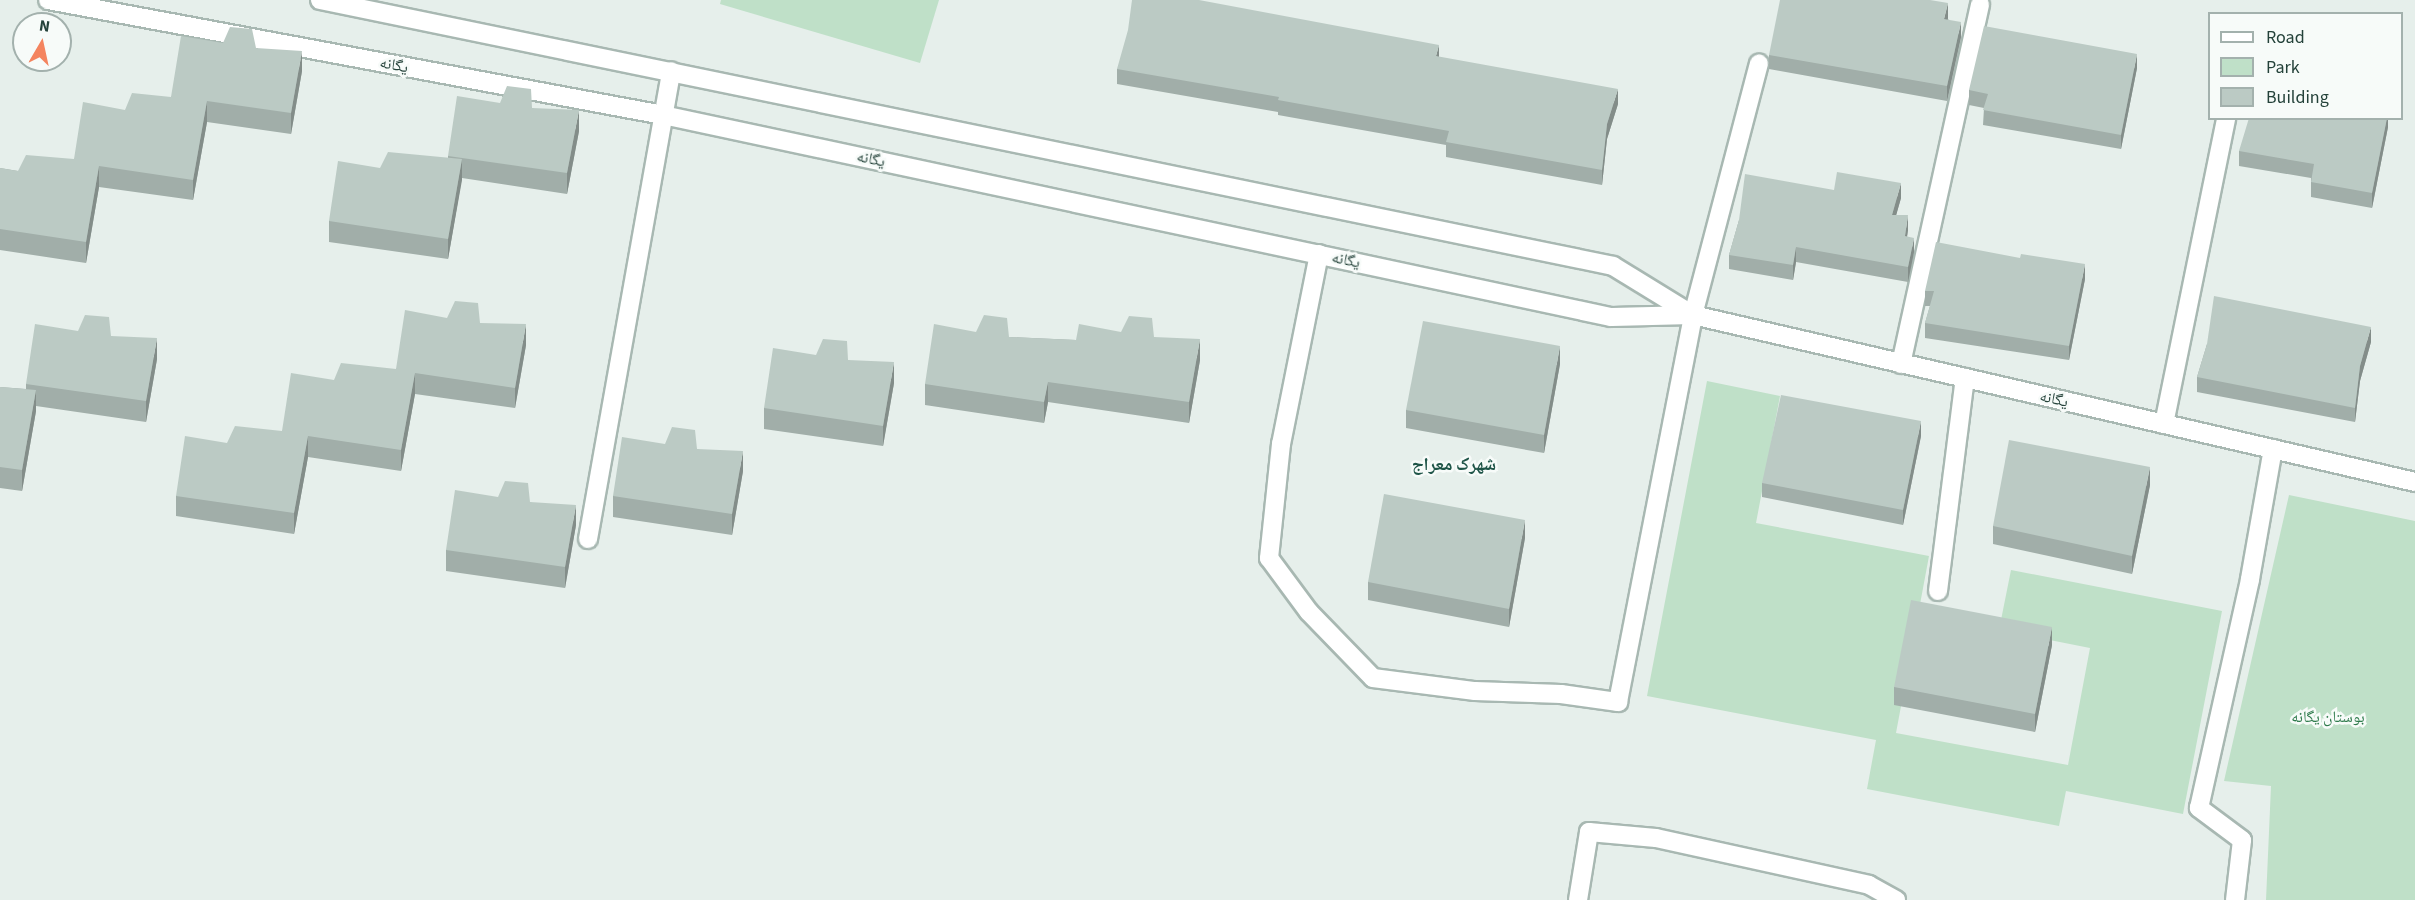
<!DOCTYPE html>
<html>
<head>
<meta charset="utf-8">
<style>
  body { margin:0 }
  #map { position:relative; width:2415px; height:900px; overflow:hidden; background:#e6efeb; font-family:"Source Sans 3","Noto Naskh Arabic",sans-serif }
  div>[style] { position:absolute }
  .green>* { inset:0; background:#bfe0c8 }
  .roads { filter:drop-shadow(2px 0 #a8b8b2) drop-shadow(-2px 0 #a8b8b2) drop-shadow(0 2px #a8b8b2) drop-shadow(0 -2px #a8b8b2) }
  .minor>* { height:18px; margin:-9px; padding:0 9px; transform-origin:9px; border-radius:9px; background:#fff }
  .wall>* { inset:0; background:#a1aea9 }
  .shaded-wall>* { inset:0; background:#838d89 }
  .building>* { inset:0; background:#bbcac4 }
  span { translate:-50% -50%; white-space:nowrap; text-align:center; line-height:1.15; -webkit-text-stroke:5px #f7fbf9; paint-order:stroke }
  .street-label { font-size:16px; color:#24423a }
  .park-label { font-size:16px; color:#2d7a4b }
  .neighbourhood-label { font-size:18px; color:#1f5548; font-weight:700 }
  .legend { position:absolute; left:2208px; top:12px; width:195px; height:108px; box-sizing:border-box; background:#f7fbf9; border:2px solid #a3b1ad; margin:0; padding:8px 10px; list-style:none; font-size:18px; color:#24423a }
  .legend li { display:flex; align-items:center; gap:12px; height:30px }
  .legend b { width:30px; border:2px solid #a3b1ad }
  .north { position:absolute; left:12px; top:12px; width:60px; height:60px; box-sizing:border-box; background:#f7fbf9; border:2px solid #a3b1ad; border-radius:50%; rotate:9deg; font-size:16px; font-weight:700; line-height:24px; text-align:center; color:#24423a }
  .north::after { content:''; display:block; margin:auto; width:21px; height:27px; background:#f4845f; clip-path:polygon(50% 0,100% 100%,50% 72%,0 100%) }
</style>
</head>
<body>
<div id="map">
  <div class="green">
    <i style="clip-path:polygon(721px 0,939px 0,920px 63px,720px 4px)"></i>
    <i style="clip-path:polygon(1707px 381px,1780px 396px,1756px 523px,1929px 556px,1896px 733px,2068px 765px,2090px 648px,1999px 630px,2011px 570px,2222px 611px,2183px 814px,2066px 791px,2059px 826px,1867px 789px,1876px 740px,1647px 696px)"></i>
    <i style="clip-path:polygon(2289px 495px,2415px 521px,2415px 900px,2266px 900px,2271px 786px,2224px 781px)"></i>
  </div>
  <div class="roads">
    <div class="minor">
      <i style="left:48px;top:0;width:626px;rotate:10.59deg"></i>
      <i style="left:663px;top:115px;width:969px;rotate:12.03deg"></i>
      <i style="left:1611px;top:317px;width:82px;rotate:-1.4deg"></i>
      <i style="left:1693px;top:315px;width:741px;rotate:13.02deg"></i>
      <i style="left:320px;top:0;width:1320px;rotate:11.62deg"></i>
      <i style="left:1613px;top:266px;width:94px;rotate:31.5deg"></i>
      <i style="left:1319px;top:254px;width:194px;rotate:101.3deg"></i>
      <i style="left:1281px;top:444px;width:115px;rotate:96deg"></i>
      <i style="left:1269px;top:558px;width:67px;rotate:53.5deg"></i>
      <i style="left:1309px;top:612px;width:92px;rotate:45.9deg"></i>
      <i style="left:1373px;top:678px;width:103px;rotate:7.3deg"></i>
      <i style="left:1475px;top:691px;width:86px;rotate:2deg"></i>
      <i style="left:1561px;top:694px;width:58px;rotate:8deg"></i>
      <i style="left:1618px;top:702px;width:394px;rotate:-79deg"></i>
      <i style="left:1693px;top:315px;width:260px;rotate:-75.3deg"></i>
      <i style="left:1901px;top:364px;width:368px;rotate:-77.6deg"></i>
      <i style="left:2164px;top:424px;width:312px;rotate:-78.5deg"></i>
      <i style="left:588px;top:539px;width:475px;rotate:-79.9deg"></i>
      <i style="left:1938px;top:591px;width:215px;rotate:-82.8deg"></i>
      <i style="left:1578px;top:900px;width:69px;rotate:-80.8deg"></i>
      <i style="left:1589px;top:832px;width:67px;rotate:5.1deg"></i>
      <i style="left:1656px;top:838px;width:218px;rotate:12.4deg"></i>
      <i style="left:1869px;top:885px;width:31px;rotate:29deg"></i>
      <i style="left:2235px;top:900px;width:60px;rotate:-83.3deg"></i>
      <i style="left:2242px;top:840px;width:54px;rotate:-143.3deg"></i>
      <i style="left:2199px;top:808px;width:235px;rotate:-77.4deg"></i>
      <i style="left:2250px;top:579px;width:132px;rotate:-80deg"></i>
    </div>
  </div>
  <div class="wall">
    <i style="clip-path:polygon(1948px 18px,1948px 19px,1961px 37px,1947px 101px,1769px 69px,1769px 55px)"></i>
    <i style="clip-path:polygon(223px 43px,256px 48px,302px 71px,291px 134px,207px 122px,193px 200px,99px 187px,86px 263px,0 250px,0 168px,18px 171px,74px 159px,125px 110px,171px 97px)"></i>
    <i style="clip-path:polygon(1439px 57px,1618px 104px,1607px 139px,1602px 185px,1446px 157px,1446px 145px,1278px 115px,1278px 112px,1117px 84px,1117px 69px)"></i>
    <i style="clip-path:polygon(2137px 68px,2121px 149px,1983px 125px,1984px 108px,1969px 105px,1969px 90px)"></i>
    <i style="clip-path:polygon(532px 108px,579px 131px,567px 194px,462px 178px,448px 259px,329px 242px,329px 221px,380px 168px,448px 158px,448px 156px)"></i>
    <i style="clip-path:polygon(2388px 118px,2388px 127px,2372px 208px,2311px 197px,2311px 178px,2239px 166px,2239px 151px)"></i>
    <i style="clip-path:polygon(1834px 190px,1901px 198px,1896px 215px,1908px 230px,1907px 236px,1914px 252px,1908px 282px,1796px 262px,1793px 280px,1729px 269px,1729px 255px,1739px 220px)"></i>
    <i style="clip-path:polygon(2085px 279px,2069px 360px,1925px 338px,1925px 323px,1930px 306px,1925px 306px,1925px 291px)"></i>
    <i style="clip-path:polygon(447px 318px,480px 323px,526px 345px,515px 408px,415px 394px,401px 471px,308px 457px,294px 534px,176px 516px,176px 496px,227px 443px,282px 431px,334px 380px,396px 369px)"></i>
    <i style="clip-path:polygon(78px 331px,111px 336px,157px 359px,146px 422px,36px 406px,36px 411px,22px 491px,0 488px,0 387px,26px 389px,26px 384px)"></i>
    <i style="clip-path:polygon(976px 332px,1009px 337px,1076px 340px,1154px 337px,1200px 360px,1189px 423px,1048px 402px,1044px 423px,925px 405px,925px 384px)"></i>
    <i style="clip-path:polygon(2371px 342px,2360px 381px,2355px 422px,2197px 392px,2197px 377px,2207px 344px)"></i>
    <i style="clip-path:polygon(816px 355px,848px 360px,894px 383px,883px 446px,764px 429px,764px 408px)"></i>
    <i style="clip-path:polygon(1560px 364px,1544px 453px,1406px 428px,1406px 410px)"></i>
    <i style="clip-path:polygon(1921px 436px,1903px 525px,1762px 497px,1762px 483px)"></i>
    <i style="clip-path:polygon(665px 444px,697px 449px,743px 471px,732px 535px,613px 517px,613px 496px)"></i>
    <i style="clip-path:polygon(2150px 485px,2132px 574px,1993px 544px,1993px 526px)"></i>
    <i style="clip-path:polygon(530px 502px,576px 525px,565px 588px,446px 571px,446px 550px)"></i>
    <i style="clip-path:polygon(1525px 538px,1509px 627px,1368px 600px,1368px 582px)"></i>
    <i style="clip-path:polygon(2052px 645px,2035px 732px,1894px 705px,1894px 687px)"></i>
  </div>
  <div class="shaded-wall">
    <i style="clip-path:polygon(1948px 3px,1948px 18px,1944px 33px,1944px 19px)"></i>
    <i style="clip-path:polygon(1961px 22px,1961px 37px,1947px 101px,1947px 86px)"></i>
    <i style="clip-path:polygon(1439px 45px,1439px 59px,1436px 56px)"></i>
    <i style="clip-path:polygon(302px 51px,302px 71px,291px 134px,291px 113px)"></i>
    <i style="clip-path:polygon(2137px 54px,2137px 68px,2121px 149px,2121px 135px)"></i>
    <i style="clip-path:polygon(1618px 89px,1618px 104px,1607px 139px,1602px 185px,1602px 170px,1607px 124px)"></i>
    <i style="clip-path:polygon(207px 101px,207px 122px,193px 200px,193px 180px)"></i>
    <i style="clip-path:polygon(579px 110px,579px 131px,567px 194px,567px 173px)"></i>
    <i style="clip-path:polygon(2387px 118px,2388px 118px,2388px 127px,2372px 208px,2372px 193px)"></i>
    <i style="clip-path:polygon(462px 159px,462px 180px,448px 259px,448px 239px)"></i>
    <i style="clip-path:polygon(99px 166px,99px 187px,86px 263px,86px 242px)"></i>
    <i style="clip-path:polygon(1901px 183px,1901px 198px,1892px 230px,1892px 215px)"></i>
    <i style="clip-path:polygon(1908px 215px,1908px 230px,1905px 251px,1905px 236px)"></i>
    <i style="clip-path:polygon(1914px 238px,1914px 252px,1908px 282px,1908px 267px)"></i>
    <i style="clip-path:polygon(1796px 247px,1796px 262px,1793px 280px,1793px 265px)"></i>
    <i style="clip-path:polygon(2085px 264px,2085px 279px,2069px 360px,2069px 346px)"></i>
    <i style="clip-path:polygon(526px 324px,526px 345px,515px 408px,515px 388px)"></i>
    <i style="clip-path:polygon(2371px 327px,2371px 342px,2360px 381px,2355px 422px,2355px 408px,2360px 366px)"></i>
    <i style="clip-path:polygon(157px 338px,157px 359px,146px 422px,146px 401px)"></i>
    <i style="clip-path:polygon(1200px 339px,1200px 360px,1189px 423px,1189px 402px)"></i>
    <i style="clip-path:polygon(1560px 346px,1560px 364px,1544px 453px,1544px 435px)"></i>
    <i style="clip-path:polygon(894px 362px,894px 383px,883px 446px,883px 426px)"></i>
    <i style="clip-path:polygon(415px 373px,415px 394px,401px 471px,401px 450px)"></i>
    <i style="clip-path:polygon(1048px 382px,1048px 402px,1044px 423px,1044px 402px)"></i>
    <i style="clip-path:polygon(36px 390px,36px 411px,22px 491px,22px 470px)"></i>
    <i style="clip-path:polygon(1921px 421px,1921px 436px,1903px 525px,1903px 510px)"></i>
    <i style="clip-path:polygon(308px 436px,308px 457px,294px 534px,294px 513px)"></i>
    <i style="clip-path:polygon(743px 451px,743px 471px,732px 535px,732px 514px)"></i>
    <i style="clip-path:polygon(2150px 467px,2150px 485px,2132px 574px,2132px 556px)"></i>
    <i style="clip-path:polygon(576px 505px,576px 525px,565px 588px,565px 567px)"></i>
    <i style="clip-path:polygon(1525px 520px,1525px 538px,1509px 627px,1509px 609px)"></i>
    <i style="clip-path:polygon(2052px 627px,2052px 645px,2035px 732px,2035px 714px)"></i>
  </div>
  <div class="building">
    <i style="clip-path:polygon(1132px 0,1199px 0,1439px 45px,1436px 56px,1618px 89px,1607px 124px,1602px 170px,1446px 142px,1449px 131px,1278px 100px,1279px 97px,1117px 69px,1128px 30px)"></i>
    <i style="clip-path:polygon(1780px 0,1930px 0,1948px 3px,1944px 19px,1961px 22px,1947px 86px,1769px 55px)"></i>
    <i style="clip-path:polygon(1984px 26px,2137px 54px,2121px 135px,1983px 110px,1988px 94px,1969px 90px)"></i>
    <i style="clip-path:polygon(230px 27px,252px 29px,256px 48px,302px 51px,291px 113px,207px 101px,193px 180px,99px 166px,86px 242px,0 229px,0 168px,18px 171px,26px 155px,74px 159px,83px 102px,125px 110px,132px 93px,171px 97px,181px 36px,223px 43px)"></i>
    <i style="clip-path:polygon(507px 86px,531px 89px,532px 108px,579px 110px,567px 173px,448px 156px,457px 96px,500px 103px)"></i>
    <i style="clip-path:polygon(2249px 118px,2387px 118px,2372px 193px,2311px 182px,2314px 164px,2239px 151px)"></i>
    <i style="clip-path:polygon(388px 152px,462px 159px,448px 239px,329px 221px,338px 161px,380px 168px)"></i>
    <i style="clip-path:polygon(1837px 172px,1901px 183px,1892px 215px,1908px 215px,1905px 236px,1914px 238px,1908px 267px,1796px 247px,1793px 265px,1729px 255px,1739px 220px,1745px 174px,1834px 190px)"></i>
    <i style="clip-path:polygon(1936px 242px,2020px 258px,2021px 254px,2085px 264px,2069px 346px,1925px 323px,1934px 291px,1925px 291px)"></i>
    <i style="clip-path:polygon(2214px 296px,2371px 327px,2360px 366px,2355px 408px,2197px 377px,2207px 344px)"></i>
    <i style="clip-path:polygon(455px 301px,478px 303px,480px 323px,526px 324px,515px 388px,415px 373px,401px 450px,308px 436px,294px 513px,176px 496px,185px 436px,227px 443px,235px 426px,282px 431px,291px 373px,334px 380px,341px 363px,396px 369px,405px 310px,447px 318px)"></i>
    <i style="clip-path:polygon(85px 315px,109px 317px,111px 336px,157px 338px,146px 401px,26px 384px,35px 324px,78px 331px)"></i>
    <i style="clip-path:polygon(984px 315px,1007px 318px,1009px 337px,1076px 340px,1079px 324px,1121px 332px,1129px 316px,1152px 318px,1154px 337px,1200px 339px,1189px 402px,1048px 382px,1044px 402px,925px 384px,934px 324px,976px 332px)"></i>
    <i style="clip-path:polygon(1423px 321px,1560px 346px,1544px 435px,1406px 410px)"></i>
    <i style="clip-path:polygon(823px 339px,847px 341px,848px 360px,894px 362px,883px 426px,764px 408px,773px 348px,816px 355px)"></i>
    <i style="clip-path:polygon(0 387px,36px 390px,22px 470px,0 467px)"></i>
    <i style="clip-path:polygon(1781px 395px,1921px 421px,1903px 510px,1762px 483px)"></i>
    <i style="clip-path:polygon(672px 427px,695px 430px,697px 449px,743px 451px,732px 514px,613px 496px,622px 437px,665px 444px)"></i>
    <i style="clip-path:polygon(2009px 440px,2150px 467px,2132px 556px,1993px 526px)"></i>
    <i style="clip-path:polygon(505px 481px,528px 483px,530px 502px,576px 505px,565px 567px,446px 550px,455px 490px,498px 497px)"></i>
    <i style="clip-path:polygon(1384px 494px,1525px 520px,1509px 609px,1368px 582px)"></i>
    <i style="clip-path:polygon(1911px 600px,2052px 627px,2035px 714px,1894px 687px)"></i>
  </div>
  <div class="street-label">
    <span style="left:394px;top:65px;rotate:11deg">یگانه</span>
    <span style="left:871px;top:159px;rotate:12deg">یگانه</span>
    <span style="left:1346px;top:260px;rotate:12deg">یگانه</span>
    <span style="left:2054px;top:399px;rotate:13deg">یگانه</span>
  </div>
  <div class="park-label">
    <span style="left:2328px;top:717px">بوستان یگانه</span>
  </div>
  <div class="neighbourhood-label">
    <span style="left:1454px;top:465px">شهرک معراج</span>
  </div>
  <ul class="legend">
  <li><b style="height:8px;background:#fff"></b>Road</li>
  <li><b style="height:16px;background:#bfe0c8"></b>Park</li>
  <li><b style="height:16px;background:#bbcac4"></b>Building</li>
  </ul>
  <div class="north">N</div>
</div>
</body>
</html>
